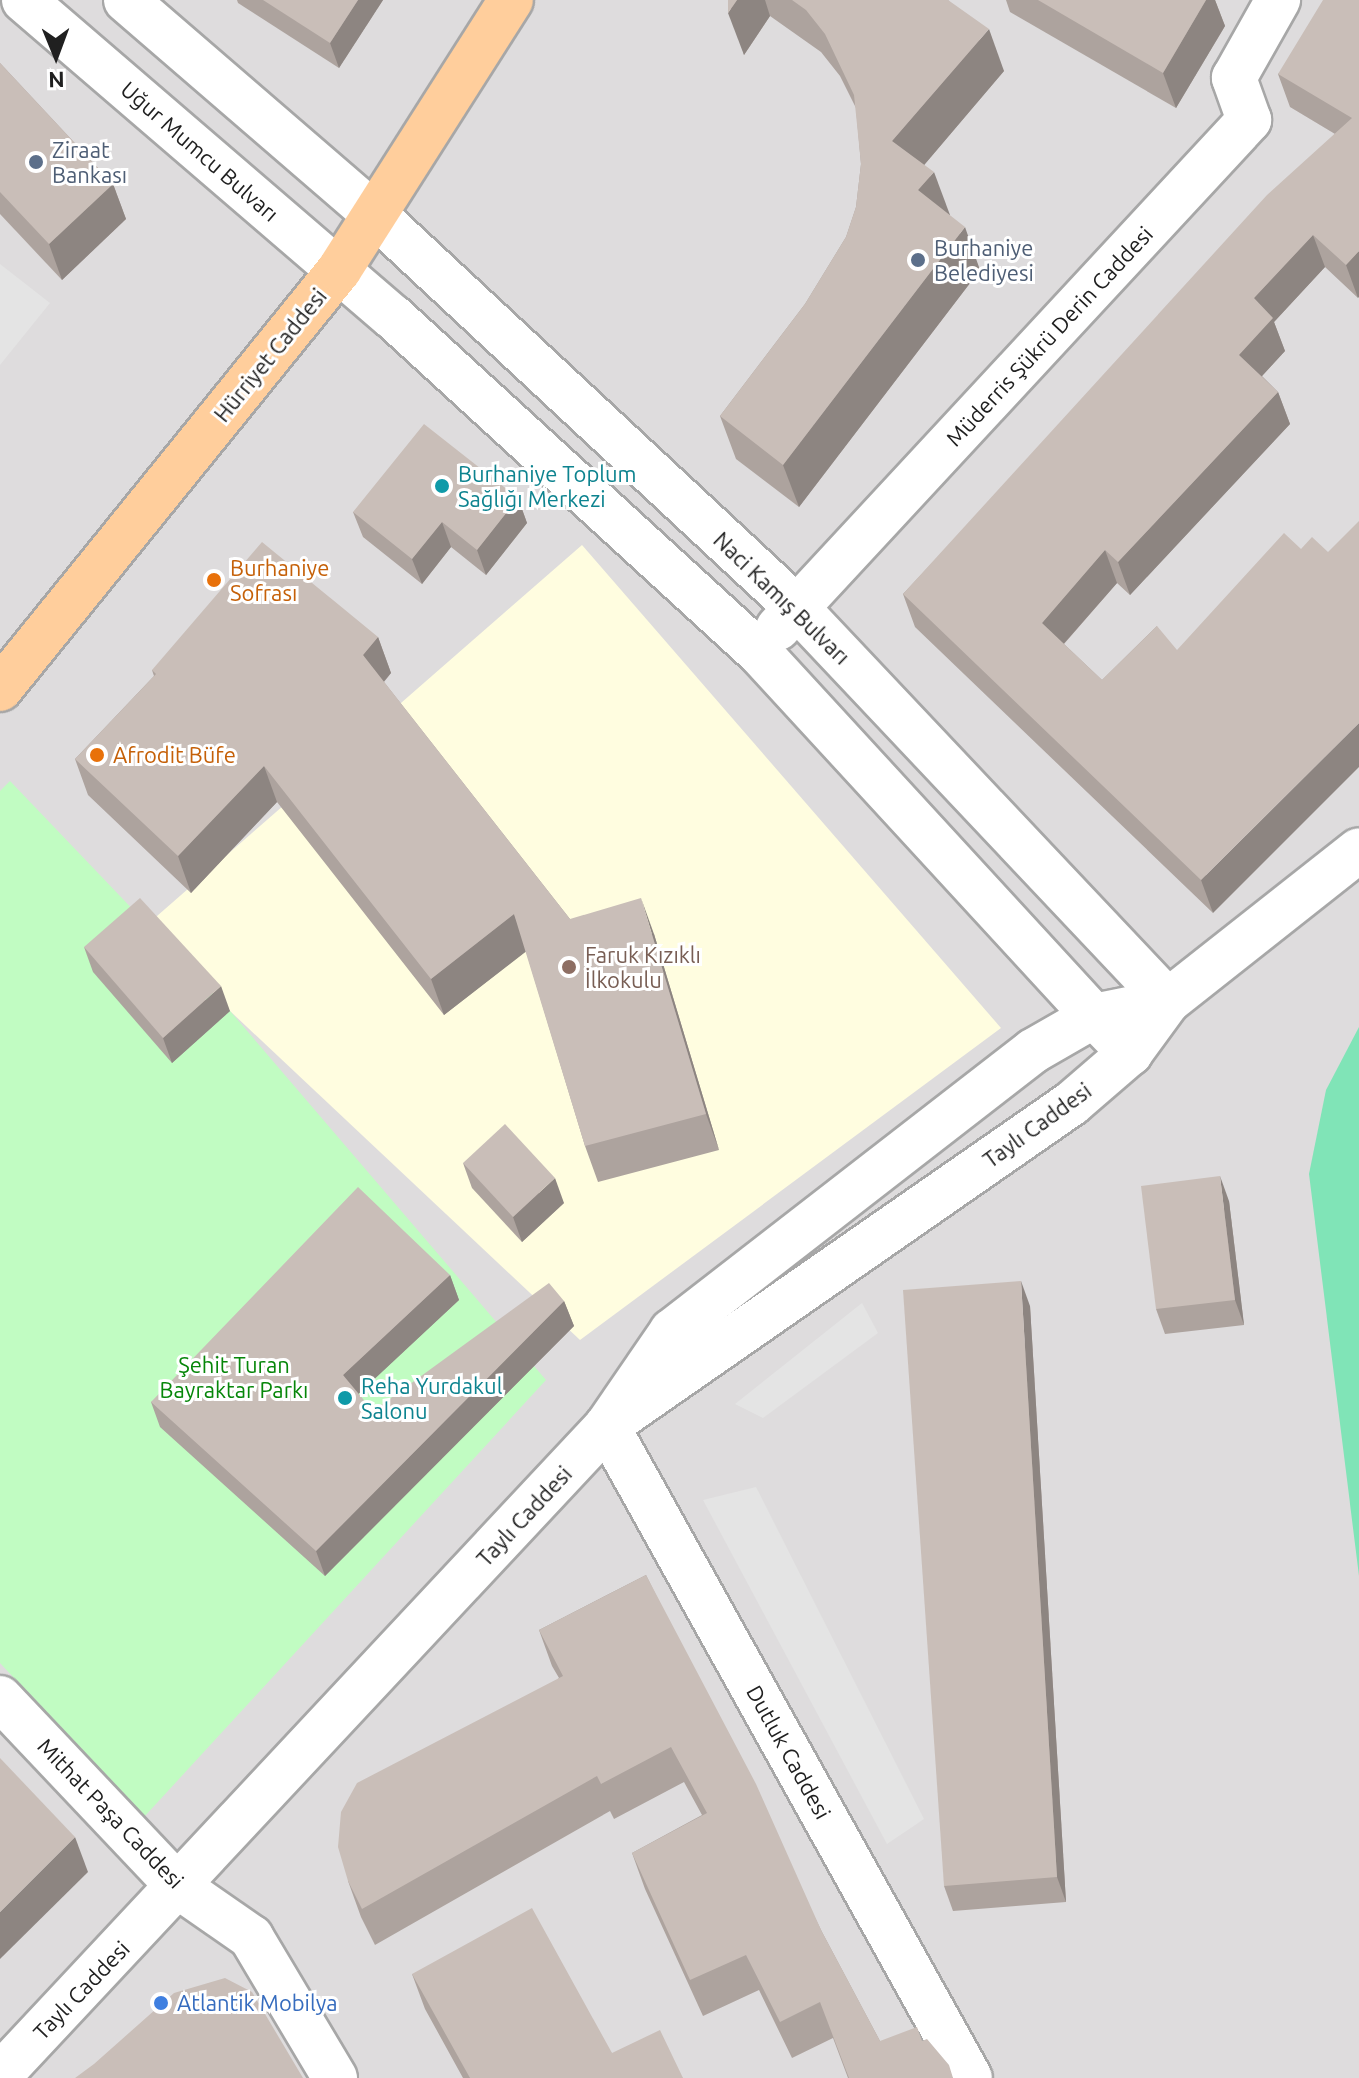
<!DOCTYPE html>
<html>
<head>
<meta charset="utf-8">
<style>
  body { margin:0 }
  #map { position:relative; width:1359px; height:2078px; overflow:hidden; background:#f1ece5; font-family:Ubuntu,sans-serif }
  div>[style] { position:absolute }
  .residential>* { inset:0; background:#dedcdd }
  .education>* { inset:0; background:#fffde0 }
  .park>* { inset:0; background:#c1fcc2 }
  .pitch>* { inset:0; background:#80e4b7 }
  .parking>* { inset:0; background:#e4e4e4 }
  .roads { filter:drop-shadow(2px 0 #a7a7a7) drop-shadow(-2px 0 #a7a7a7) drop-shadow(0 2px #a7a7a7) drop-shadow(0 -2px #a7a7a7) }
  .minor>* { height:44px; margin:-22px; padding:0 22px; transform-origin:22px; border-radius:22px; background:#fff }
  .major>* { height:44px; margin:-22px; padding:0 22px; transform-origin:22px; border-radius:22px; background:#ffce9c }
  .wall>* { inset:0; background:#ada39e }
  .shaded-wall>* { inset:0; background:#8d8581 }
  .building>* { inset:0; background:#c9beb8 }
  .dots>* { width:22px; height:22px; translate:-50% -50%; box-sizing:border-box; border:4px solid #fff; border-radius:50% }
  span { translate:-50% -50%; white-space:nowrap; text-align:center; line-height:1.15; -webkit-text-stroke:6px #fff; paint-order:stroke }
  .service-label { font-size:22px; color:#4e5e75 }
  .left { translate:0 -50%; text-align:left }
  .street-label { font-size:22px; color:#202020 }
  .culture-label { font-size:22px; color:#0d838f }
  .food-label { font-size:22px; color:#c56008 }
  .education-label { font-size:22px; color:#785e54 }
  .park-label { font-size:22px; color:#068609 }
  .shop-label { font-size:22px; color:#366cbe }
  .north { position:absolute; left:16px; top:16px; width:80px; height:80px; -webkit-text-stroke:6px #fff; paint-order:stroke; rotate:179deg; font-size:22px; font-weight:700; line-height:32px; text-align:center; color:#202020 }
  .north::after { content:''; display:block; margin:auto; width:28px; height:36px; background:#202020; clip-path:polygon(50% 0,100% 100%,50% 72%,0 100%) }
</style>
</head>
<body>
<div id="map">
  <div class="residential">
    <i style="clip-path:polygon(0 0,1359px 0,1359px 2078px,0 2078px)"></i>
  </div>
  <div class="education">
    <i style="clip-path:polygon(582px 545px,1001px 1028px,580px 1340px,230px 1011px,149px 923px)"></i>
  </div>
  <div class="park">
    <i style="clip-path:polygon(10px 781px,230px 1011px,546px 1380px,144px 1817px,0 1663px,0 791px)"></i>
  </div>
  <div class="pitch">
    <i style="clip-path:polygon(1359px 1027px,1359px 1576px,1309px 1174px,1326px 1090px)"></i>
  </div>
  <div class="parking">
    <i style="clip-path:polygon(0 264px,50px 303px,0 365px)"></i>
    <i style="clip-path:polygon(862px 1303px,878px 1333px,763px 1418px,735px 1404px)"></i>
    <i style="clip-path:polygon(756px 1487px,924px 1819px,887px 1844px,703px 1500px)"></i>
  </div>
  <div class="roads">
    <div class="minor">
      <i style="left:24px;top:0;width:486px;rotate:40.7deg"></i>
      <i style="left:393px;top:317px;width:495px;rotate:42.5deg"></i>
      <i style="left:758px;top:651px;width:496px;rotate:47.4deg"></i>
      <i style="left:1094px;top:1016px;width:70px;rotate:150.2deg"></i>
      <i style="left:1033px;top:1051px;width:457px;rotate:142.2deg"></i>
      <i style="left:672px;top:1331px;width:115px;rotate:124.4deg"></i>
      <i style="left:126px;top:0;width:329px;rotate:40.8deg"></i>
      <i style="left:375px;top:215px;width:575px;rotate:42.96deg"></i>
      <i style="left:796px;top:607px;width:542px;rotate:46.65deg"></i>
      <i style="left:778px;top:628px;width:693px;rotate:-47.16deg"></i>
      <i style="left:1249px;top:120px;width:45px;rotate:-109.7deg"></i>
      <i style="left:1234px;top:78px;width:90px;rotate:-60.6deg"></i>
      <i style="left:1168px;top:1001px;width:76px;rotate:168.5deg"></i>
      <i style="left:1094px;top:1016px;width:52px;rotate:45.8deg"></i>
      <i style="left:1130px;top:1053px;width:64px;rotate:-53.8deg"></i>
      <i style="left:1168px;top:1001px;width:243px;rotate:-38.3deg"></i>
      <i style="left:607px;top:1426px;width:746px;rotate:60.89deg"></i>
      <i style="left:0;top:1698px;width:260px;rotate:46.6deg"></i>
      <i style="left:179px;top:1887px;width:88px;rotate:34.8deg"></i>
      <i style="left:251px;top:1937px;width:164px;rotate:59.2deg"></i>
      <i style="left:0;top:2075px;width:889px;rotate:-46.92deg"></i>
      <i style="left:607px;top:1426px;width:566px;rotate:-34.78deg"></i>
      <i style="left:1072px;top:1103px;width:77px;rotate:-40.8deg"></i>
    </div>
    <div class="major">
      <i style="left:0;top:689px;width:539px;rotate:-51.02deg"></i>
      <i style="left:339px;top:270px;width:320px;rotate:-57.5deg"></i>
    </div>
  </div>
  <div class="wall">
    <i style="clip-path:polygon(237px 0,383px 0,339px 68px,238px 3px)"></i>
    <i style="clip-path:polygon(728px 0,948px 0,1004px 71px,924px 165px,949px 215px,980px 270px,799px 507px,736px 459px,720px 416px,805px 304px,846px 237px,856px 207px,861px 164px,856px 108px,840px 76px,821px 52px,770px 16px,744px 55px)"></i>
    <i style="clip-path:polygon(1006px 0,1215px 0,1225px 26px,1176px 108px,1010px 12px)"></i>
    <i style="clip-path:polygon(1359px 0,1358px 298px,1325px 267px,1274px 322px,1285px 351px,1262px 376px,1278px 392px,1290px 424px,1130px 595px,1117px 583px,1064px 644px,1102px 680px,1157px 626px,1213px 913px,915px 627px,903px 594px,1335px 134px,1290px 107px,1278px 74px)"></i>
    <i style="clip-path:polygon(0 63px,113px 184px,126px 219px,62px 280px,0 214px)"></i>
    <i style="clip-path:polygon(518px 498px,527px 523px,486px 575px,451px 547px,422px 584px,363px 537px,353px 512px)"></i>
    <i style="clip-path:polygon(378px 637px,391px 673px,384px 682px,570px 919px,654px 934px,719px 1150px,598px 1182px,585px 1146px,526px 951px,444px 1015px,277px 802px,191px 893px,88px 795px,75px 759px,154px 676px,152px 670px)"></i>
    <i style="clip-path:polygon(84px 947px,230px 1011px,172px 1063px,93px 972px)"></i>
    <i style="clip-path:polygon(463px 1163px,564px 1203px,522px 1242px,472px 1188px)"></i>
    <i style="clip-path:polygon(1229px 1201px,1244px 1325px,1165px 1334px,1156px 1309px)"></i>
    <i style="clip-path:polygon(450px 1275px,459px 1300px,358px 1394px,373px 1411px,564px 1301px,574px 1326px,325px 1576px,160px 1427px,151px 1402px)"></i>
    <i style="clip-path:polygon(1030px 1306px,1066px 1902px,953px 1911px,944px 1886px)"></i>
    <i style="clip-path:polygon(646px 1575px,822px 1932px,880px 2041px,922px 2041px,953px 2078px,848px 2078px,833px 2038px,792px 2058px,759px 1990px,703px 2016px,645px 1889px,632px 1853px,702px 1815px,684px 1782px,614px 1819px,610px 1811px,375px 1945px,361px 1917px,348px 1881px,559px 1678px,552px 1666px,539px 1630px)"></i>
    <i style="clip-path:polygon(412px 1974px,612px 2053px,683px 2078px,463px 2078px,425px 2009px)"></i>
  </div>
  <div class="shaded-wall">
    <i style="clip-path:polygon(358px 0,383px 0,339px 68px,330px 43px)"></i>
    <i style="clip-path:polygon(737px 0,765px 0,770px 16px,744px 55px,728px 13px)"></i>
    <i style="clip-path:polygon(1206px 0,1215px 0,1225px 26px,1176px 108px,1163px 73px)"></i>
    <i style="clip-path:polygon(989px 29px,1004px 71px,908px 184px,892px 141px)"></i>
    <i style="clip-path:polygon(934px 172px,950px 215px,933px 233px,918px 190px)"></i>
    <i style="clip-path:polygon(113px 184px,126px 219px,62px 280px,49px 244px)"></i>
    <i style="clip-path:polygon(965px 227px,980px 270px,799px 507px,783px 465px)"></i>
    <i style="clip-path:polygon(1313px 235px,1325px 267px,1274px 322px,1285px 351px,1251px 388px,1239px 355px,1254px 298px)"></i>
    <i style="clip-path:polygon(1359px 251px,1359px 297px,1358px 298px,1346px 265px)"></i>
    <i style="clip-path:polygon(1278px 392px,1290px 424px,1130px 595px,1118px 562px)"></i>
    <i style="clip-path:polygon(518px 498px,527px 523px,486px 575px,477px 550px)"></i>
    <i style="clip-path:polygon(442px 522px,451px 547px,422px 584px,412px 559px)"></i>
    <i style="clip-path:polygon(1105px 550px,1117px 583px,1053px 656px,1042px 623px)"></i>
    <i style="clip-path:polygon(378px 637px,391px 673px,376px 691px,363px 655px)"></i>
    <i style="clip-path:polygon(1359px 723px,1359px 767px,1213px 913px,1201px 880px)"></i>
    <i style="clip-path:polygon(264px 766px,277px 802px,191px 893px,178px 856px)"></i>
    <i style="clip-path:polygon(641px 898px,654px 934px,719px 1150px,706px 1114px)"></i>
    <i style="clip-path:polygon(514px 914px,528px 950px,444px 1015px,431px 979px)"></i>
    <i style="clip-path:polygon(221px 986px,230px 1011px,172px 1063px,163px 1038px)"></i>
    <i style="clip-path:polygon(1220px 1176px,1229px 1201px,1244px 1325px,1235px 1300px)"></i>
    <i style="clip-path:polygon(555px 1178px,564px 1203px,522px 1242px,513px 1217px)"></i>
    <i style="clip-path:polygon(450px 1275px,459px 1300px,352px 1400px,343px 1375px)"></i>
    <i style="clip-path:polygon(1021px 1281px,1030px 1306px,1066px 1902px,1057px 1877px)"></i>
    <i style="clip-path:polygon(564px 1301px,574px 1326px,325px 1576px,316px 1551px)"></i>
    <i style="clip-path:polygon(75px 1837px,88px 1872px,0 1959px,0 1912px)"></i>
  </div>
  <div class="building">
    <i style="clip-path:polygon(263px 0,358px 0,330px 43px)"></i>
    <i style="clip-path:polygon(728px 0,737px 0,728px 13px)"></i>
    <i style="clip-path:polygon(792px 0,948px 0,989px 29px,892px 141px,934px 172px,918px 190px,965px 227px,783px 465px,720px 416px,805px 304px,846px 237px,856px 207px,861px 164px,854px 95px,825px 34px,806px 10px)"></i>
    <i style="clip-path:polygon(1038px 0,1206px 0,1163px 73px)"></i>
    <i style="clip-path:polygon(1323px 0,1359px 0,1359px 251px,1346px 265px,1313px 235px,1254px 298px,1273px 318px,1239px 355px,1278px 392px,1118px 562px,1105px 550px,1042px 623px,1102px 680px,1157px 626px,1177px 650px,1284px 533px,1301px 549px,1312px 537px,1328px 552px,1359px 521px,1359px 723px,1201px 880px,903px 594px,1267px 195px,1352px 118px,1278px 74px)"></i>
    <i style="clip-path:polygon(0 63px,113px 184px,49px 244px,0 192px)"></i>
    <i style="clip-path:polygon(424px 424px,518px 498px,477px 550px,442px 522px,412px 559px,353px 512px)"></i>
    <i style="clip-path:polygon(262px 542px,378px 637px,363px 655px,570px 919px,641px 898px,706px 1114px,585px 1146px,514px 914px,431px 979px,264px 766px,178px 856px,75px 759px,156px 674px,152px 670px)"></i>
    <i style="clip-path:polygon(140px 898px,221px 986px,163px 1038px,84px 947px)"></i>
    <i style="clip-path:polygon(505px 1124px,555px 1178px,513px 1217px,463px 1163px)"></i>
    <i style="clip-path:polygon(1220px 1176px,1235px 1300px,1156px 1309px,1141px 1186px)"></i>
    <i style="clip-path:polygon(358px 1187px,450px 1275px,343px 1375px,373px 1411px,549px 1283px,564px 1301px,316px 1551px,151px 1402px)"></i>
    <i style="clip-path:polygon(1021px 1281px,1057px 1877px,944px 1886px,903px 1290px)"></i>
    <i style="clip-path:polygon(646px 1575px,756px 1784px,822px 1932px,880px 2041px,917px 2027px,922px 2041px,927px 2039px,949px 2065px,953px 2078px,849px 2078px,820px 2002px,780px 2022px,746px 1955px,690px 1980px,632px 1853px,707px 1813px,671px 1747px,601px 1784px,597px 1776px,362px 1909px,348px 1881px,338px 1847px,341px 1812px,357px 1783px,563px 1676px,539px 1630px)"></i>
    <i style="clip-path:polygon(0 1758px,75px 1837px,0 1912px)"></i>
    <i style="clip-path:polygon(532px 1908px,612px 2053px,660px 2030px,683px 2078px,470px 2078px,412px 1974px)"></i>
    <i style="clip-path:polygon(225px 1978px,252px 1992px,303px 2078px,75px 2078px,94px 2064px,174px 1993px)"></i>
  </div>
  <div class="dots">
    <i style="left:36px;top:162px;background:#5c6f8a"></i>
    <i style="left:918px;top:260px;background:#5c6f8a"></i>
    <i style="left:442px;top:486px;background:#0f9aa8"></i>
    <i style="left:214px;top:580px;background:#e8710a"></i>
    <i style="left:97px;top:755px;background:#e8710a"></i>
    <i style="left:569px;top:967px;background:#8d6e63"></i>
    <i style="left:345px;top:1398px;background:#0f9aa8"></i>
    <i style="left:161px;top:2003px;background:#3f7fe0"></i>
  </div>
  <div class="service-label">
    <span class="left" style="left:52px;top:162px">Ziraat<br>Bankası</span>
    <span class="left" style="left:934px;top:260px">Burhaniye<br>Belediyesi</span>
  </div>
  <div class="street-label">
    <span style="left:200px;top:151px;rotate:41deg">Uğur Mumcu Bulvarı</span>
    <span style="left:1049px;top:336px;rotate:-47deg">Müderris Şükrü Derin Caddesi</span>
    <span style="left:270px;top:355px;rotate:-51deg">Hürriyet Caddesi</span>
    <span style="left:782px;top:598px;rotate:44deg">Naci Kamış Bulvarı</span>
    <span style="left:1037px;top:1125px;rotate:-36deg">Taylı Caddesi</span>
    <span style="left:524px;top:1516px;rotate:-47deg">Taylı Caddesi</span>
    <span style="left:789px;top:1752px;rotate:61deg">Dutluk Caddesi</span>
    <span style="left:111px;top:1813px;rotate:46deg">Mithat Paşa Caddesi</span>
    <span style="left:81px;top:1990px;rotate:-46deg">Taylı Caddesi</span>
  </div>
  <div class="culture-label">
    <span class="left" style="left:458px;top:486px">Burhaniye Toplum<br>Sağlığı Merkezi</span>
    <span class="left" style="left:361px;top:1398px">Reha Yurdakul<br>Salonu</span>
  </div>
  <div class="food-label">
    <span class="left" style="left:230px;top:580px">Burhaniye<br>Sofrası</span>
    <span class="left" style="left:113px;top:755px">Afrodit Büfe</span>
  </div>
  <div class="education-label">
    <span class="left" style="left:585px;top:967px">Faruk Kızıklı<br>İlkokulu</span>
  </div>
  <div class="park-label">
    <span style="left:234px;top:1377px">Şehit Turan<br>Bayraktar Parkı</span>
  </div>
  <div class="shop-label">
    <span class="left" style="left:177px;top:2003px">Atlantik Mobilya</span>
  </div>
  <div class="north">N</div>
</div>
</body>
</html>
